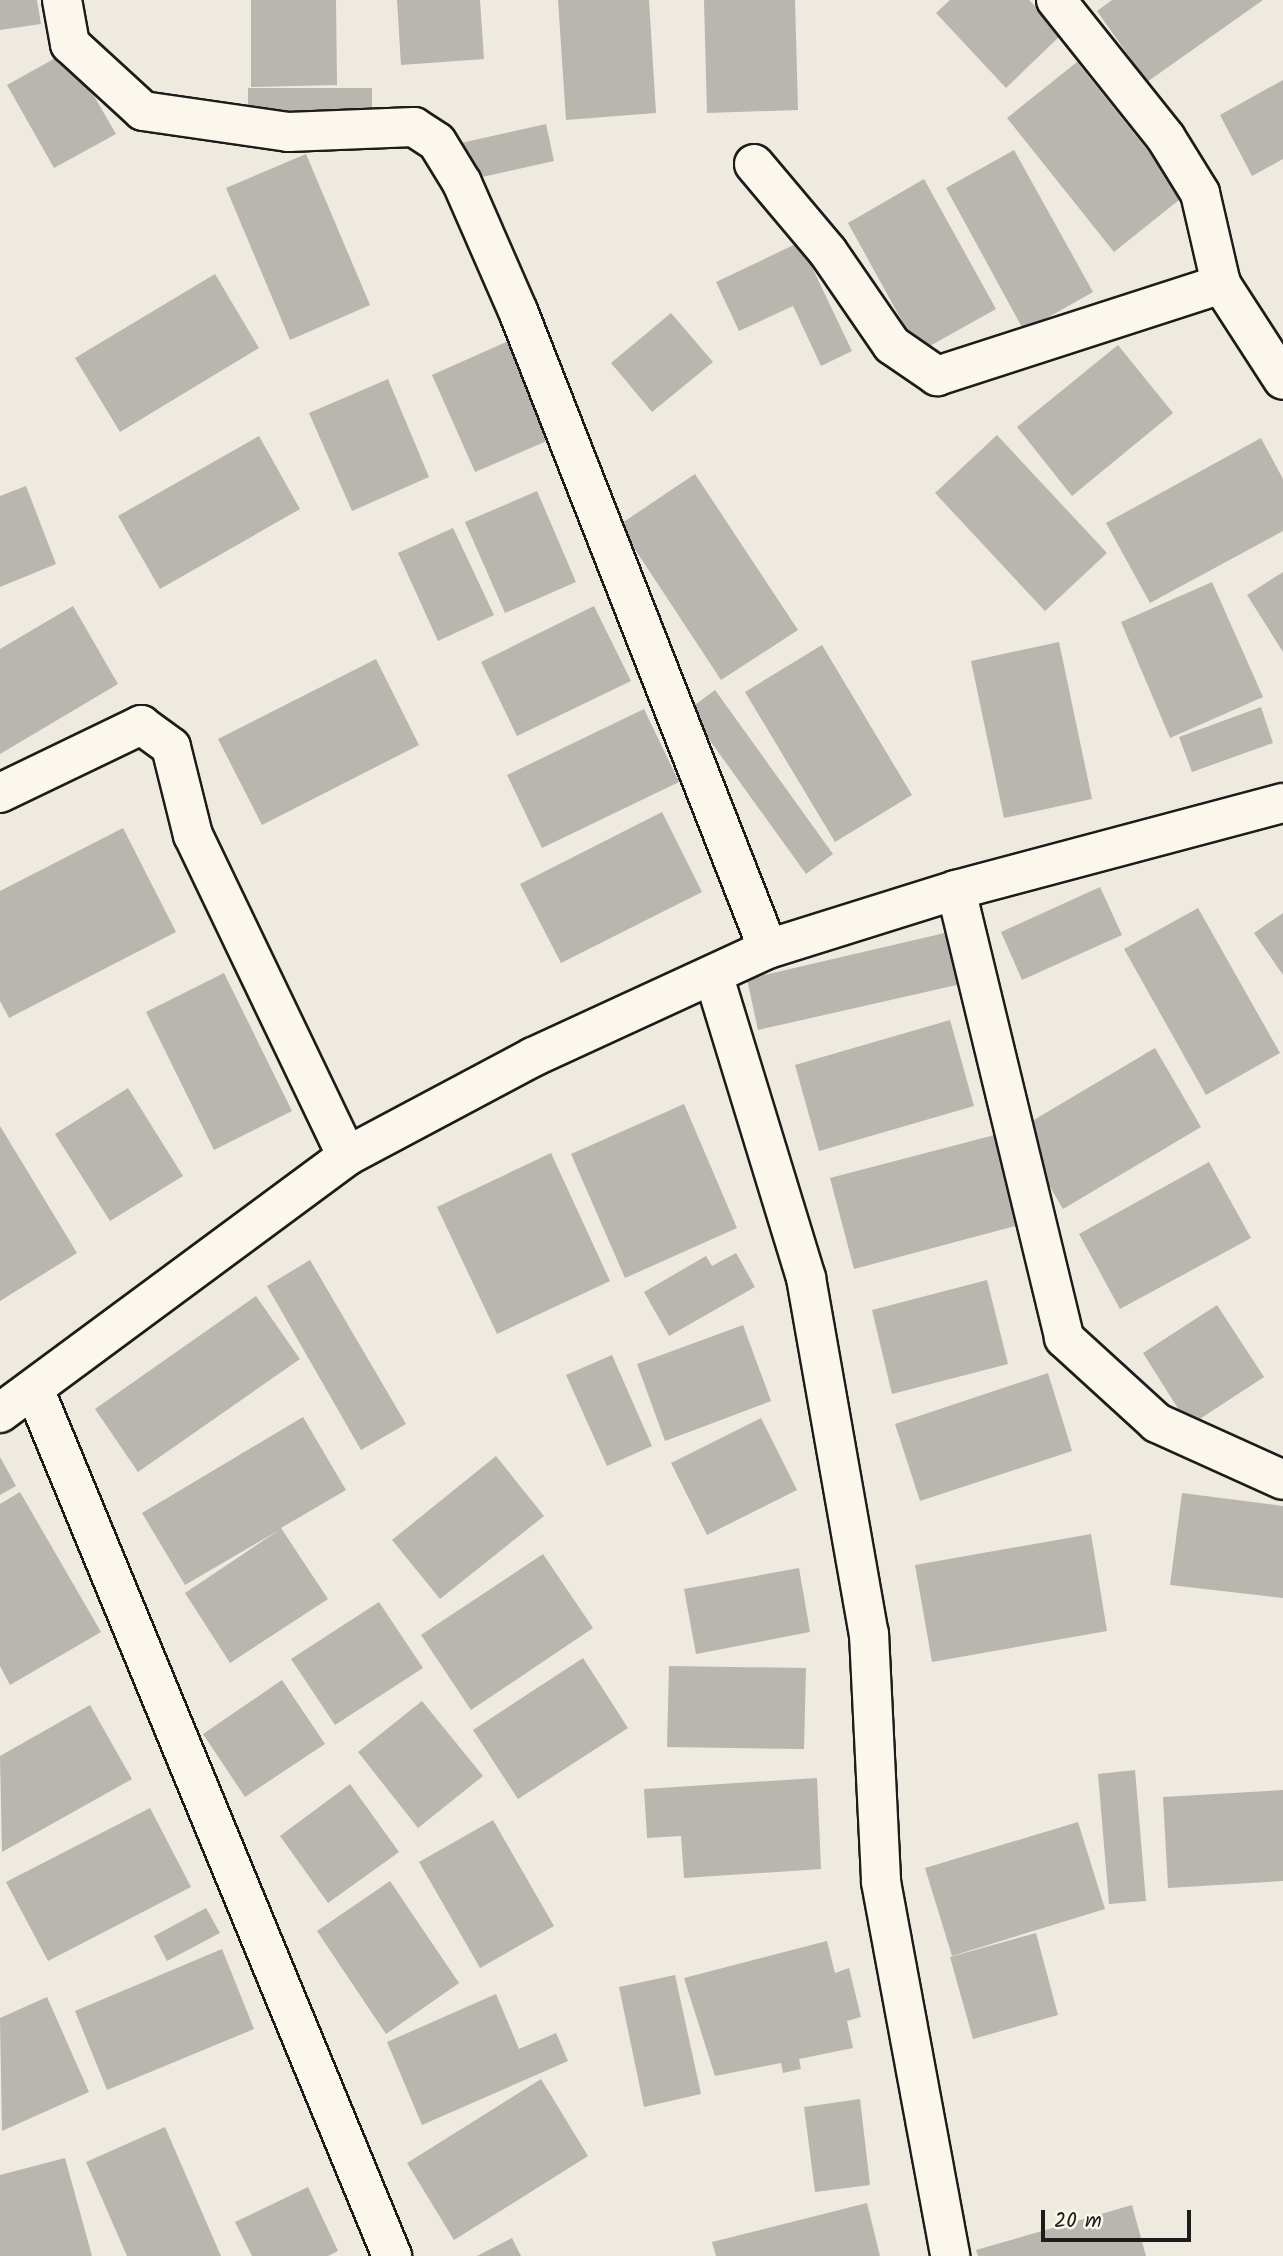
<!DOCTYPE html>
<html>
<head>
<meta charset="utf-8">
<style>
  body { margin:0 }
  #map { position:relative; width:1283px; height:2256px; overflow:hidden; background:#eeeadf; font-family:Kalam,sans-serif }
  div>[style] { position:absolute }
  .building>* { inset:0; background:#b9b6af }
  .roads { filter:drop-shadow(2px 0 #1c1c1c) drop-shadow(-2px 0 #1c1c1c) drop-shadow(0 2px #1c1c1c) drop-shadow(0 -2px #1c1c1c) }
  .minor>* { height:38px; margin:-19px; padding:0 19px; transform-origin:19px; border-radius:19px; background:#fbf7ec }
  span { translate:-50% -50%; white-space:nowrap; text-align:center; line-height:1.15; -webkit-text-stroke:5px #fbf7ec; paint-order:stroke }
  .scale { position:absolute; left:1041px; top:2210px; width:150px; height:32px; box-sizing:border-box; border:4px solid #1c1c1c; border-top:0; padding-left:9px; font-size:21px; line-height:24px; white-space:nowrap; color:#1c1c1c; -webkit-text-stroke:5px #fbf7ec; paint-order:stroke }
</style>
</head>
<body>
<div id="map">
  <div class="building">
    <i style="clip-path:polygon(0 0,37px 0,41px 24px,0 30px)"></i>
    <i style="clip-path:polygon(251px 0,336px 0,337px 85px,251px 87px)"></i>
    <i style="clip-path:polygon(397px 0,480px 0,484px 59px,401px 65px)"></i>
    <i style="clip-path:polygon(558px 0,649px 0,656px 113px,566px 120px)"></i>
    <i style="clip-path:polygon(704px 0,795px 0,798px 110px,707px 113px)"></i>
    <i style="clip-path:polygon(950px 0,1029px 0,1062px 34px,1006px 88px,936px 13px)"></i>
    <i style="clip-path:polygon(1112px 0,1263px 0,1147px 82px,1097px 11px)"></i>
    <i style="clip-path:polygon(68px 51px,116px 134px,54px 168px,7px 85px)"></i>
    <i style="clip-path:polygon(1077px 62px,1184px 196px,1114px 252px,1007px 118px)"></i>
    <i style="clip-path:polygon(1283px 80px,1283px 159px,1252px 176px,1220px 115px)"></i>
    <i style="clip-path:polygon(248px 88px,372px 88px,372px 120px,248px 120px)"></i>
    <i style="clip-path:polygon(546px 124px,554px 161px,469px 180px,461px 143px)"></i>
    <i style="clip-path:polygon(1014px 150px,1093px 292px,1024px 331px,946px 188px)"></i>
    <i style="clip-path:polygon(306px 154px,370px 305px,290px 340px,226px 188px)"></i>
    <i style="clip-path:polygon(924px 179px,996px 309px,919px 352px,848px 223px)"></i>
    <i style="clip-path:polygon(800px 242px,852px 351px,821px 366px,793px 306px,739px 331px,716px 282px)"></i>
    <i style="clip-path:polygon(215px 274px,259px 348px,120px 432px,75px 358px)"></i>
    <i style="clip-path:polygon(671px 313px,713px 362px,652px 412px,611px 363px)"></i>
    <i style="clip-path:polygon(513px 339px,556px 437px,475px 472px,432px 375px)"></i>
    <i style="clip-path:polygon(1118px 345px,1173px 413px,1072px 496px,1017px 427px)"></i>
    <i style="clip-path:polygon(388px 379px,429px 477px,352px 511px,309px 413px)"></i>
    <i style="clip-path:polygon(997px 435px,1107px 553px,1045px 611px,935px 493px)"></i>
    <i style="clip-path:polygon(259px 436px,300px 509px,160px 589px,118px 516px)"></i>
    <i style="clip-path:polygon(1261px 438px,1283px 479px,1283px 531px,1150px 603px,1106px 523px)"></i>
    <i style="clip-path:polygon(695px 474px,798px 630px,721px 680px,619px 525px)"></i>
    <i style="clip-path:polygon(26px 486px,56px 564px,0 587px,0 496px)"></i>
    <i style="clip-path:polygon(537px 491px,576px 582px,505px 613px,465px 522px)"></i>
    <i style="clip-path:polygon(453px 528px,494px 615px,438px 641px,398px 553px)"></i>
    <i style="clip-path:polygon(1283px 572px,1283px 652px,1247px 595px)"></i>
    <i style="clip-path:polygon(1212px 582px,1263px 697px,1170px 738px,1121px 622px)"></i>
    <i style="clip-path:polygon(73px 606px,118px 684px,0 754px,0 649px)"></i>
    <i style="clip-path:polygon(594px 606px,631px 681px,517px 736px,481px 662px)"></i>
    <i style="clip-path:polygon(1059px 642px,1092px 799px,1004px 818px,971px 661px)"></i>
    <i style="clip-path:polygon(822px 645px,912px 795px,835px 842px,745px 692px)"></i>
    <i style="clip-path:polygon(376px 659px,419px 745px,262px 825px,218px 739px)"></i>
    <i style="clip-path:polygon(715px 690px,833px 854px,806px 874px,688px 710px)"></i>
    <i style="clip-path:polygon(1261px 707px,1273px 743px,1192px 772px,1179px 737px)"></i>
    <i style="clip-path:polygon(644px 709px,679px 782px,542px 848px,507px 775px)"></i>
    <i style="clip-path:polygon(662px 812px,702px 892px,561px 963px,520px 884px)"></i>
    <i style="clip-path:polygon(123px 828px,176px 932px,9px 1018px,0 1001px,0 891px)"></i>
    <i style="clip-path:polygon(1100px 887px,1122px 935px,1022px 980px,1001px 932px)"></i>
    <i style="clip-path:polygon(1198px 908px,1280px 1053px,1206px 1095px,1124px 949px)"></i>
    <i style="clip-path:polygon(1283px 913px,1283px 975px,1254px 933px)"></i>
    <i style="clip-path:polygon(949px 932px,961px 984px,758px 1030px,747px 979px)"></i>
    <i style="clip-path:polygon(224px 973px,292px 1111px,214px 1150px,146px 1012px)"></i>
    <i style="clip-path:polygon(950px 1020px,974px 1106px,819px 1151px,795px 1065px)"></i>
    <i style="clip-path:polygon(1155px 1048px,1201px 1127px,1063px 1209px,1017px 1130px)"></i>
    <i style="clip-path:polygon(128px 1088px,183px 1176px,110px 1221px,55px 1134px)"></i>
    <i style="clip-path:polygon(684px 1104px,737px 1228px,625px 1278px,571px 1154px)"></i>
    <i style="clip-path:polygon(0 1126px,77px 1253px,0 1301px)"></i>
    <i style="clip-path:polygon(1006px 1132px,1030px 1222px,854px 1269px,830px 1178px)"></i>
    <i style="clip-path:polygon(551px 1153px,610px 1281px,497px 1334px,437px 1207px)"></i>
    <i style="clip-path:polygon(1209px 1162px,1251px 1238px,1120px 1309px,1079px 1234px)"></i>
    <i style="clip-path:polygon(736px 1253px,755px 1287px,669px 1336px,644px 1292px,706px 1256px,712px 1266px)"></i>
    <i style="clip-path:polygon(310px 1260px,406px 1424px,361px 1450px,267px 1286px)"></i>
    <i style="clip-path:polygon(987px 1280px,1008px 1364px,892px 1394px,872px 1310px)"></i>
    <i style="clip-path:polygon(256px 1296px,300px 1359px,138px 1472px,95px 1409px)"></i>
    <i style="clip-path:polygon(1217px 1305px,1264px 1377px,1189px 1426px,1143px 1353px)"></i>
    <i style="clip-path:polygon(743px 1325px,771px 1401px,665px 1441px,637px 1364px)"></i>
    <i style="clip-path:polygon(612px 1355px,652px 1446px,607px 1466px,566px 1375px)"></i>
    <i style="clip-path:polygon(1048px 1373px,1072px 1451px,920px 1501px,895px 1424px)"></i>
    <i style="clip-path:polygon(303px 1417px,346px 1490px,281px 1528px,328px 1599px,230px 1663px,185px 1593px,279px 1530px,185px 1585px,142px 1513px)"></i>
    <i style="clip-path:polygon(761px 1418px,797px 1490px,707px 1535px,671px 1463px)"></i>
    <i style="clip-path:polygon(496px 1456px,544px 1516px,440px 1599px,392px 1540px)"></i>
    <i style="clip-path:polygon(0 1457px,16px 1486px,0 1495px)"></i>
    <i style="clip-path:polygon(20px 1492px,101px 1632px,10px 1685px,0 1666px,0 1504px)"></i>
    <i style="clip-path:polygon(1182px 1493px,1283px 1506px,1283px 1598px,1170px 1585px)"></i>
    <i style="clip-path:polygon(1091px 1534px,1107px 1631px,932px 1662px,915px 1565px)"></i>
    <i style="clip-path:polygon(543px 1554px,593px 1628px,471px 1710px,421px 1635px)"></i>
    <i style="clip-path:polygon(799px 1568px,810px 1632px,696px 1654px,684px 1589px)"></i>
    <i style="clip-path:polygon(379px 1602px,423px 1668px,335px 1725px,291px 1659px)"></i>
    <i style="clip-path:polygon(583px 1658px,628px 1728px,518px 1799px,473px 1730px)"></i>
    <i style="clip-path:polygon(669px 1666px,806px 1668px,804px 1749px,667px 1747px)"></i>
    <i style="clip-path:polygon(282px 1680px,325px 1744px,245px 1797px,203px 1734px)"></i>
    <i style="clip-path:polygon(422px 1701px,483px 1776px,418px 1828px,358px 1752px)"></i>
    <i style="clip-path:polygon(90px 1705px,132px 1779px,2px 1852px,0 1756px)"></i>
    <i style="clip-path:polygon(1135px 1770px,1146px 1901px,1109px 1904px,1098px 1774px)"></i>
    <i style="clip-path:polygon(817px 1778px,821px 1869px,684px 1878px,681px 1836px,647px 1838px,644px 1789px)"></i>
    <i style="clip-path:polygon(350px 1784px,399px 1852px,328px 1903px,280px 1836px)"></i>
    <i style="clip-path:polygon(1283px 1790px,1283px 1881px,1168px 1888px,1163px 1797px)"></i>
    <i style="clip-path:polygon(150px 1808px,191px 1887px,48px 1961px,6px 1882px)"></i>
    <i style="clip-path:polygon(493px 1820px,554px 1926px,480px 1968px,419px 1862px)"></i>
    <i style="clip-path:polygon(1078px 1822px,1105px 1909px,952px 1956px,925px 1868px)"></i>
    <i style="clip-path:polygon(390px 1881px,459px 1983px,386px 2034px,317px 1931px)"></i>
    <i style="clip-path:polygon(206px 1908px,220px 1933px,167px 1961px,154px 1936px)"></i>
    <i style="clip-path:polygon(1036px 1933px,1058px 2015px,973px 2039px,950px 1957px)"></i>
    <i style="clip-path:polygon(827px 1941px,835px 1973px,849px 1968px,861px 2017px,847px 2021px,853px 2048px,799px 2059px,801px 2069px,783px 2073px,781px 2063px,715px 2076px,684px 1978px)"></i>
    <i style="clip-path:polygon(222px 1949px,254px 2029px,107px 2090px,75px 2011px)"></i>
    <i style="clip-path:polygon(675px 1975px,701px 2094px,644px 2107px,619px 1987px)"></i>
    <i style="clip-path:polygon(496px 1994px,519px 2049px,556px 2033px,568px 2061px,422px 2125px,387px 2042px)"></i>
    <i style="clip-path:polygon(47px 1997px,89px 2092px,2px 2131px,0 2018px)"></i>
    <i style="clip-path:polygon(541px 2079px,588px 2156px,454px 2240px,407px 2163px)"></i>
    <i style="clip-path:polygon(860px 2099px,870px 2185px,815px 2192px,804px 2107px)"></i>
    <i style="clip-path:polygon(165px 2127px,221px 2256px,127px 2256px,86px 2162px)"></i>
    <i style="clip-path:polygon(65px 2158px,92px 2256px,0 2256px,0 2175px)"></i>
    <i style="clip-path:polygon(308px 2187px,338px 2251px,328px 2256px,252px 2256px,235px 2222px)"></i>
    <i style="clip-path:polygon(867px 2203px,880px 2256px,716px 2256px,712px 2242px)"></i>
    <i style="clip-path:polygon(1132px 2205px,1146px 2256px,978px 2256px,976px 2250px)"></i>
    <i style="clip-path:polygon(512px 2238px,521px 2256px,477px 2256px)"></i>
  </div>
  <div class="roads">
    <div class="minor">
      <i style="left:62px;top:0;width:45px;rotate:79.7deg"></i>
      <i style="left:70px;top:44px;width:99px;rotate:42.5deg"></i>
      <i style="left:143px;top:111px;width:147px;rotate:8.2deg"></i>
      <i style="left:288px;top:132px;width:126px;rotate:-2.3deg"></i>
      <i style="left:414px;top:127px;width:27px;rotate:33deg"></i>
      <i style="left:437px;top:142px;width:48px;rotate:58.6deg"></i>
      <i style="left:462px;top:183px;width:140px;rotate:66.4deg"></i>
      <i style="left:518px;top:311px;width:685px;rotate:68.6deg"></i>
      <i style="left:1056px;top:0;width:176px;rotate:51.4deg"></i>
      <i style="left:1166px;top:138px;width:65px;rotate:58.3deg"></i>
      <i style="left:1200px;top:193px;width:93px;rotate:77deg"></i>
      <i style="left:1221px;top:284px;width:114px;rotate:57.1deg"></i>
      <i style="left:754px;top:164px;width:115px;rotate:49.9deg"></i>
      <i style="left:828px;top:252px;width:113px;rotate:55.5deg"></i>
      <i style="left:892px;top:345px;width:55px;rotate:34.6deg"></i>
      <i style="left:937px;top:376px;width:299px;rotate:-17.9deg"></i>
      <i style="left:0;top:793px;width:157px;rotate:-25.7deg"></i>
      <i style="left:141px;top:725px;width:37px;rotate:36deg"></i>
      <i style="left:171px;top:747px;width:91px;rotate:76deg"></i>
      <i style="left:193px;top:835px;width:356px;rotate:64.4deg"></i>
      <i style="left:956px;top:890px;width:461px;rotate:76.4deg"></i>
      <i style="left:1064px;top:1338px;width:126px;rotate:42.4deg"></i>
      <i style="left:1157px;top:1423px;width:138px;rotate:24.3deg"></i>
      <i style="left:714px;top:977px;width:315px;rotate:73deg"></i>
      <i style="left:806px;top:1278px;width:362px;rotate:80deg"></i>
      <i style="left:869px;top:1634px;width:248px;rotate:87.2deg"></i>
      <i style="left:881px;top:1882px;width:380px;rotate:79.5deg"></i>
      <i style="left:35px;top:1391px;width:936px;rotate:67.57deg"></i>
      <i style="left:0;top:1413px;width:432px;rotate:-36.5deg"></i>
      <i style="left:347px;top:1156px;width:211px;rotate:-28deg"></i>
      <i style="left:533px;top:1057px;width:259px;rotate:-24.7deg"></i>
      <i style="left:768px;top:949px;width:197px;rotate:-17.4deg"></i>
      <i style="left:956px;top:890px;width:338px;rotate:-14.9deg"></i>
    </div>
  </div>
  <div class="scale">20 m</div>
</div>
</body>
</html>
